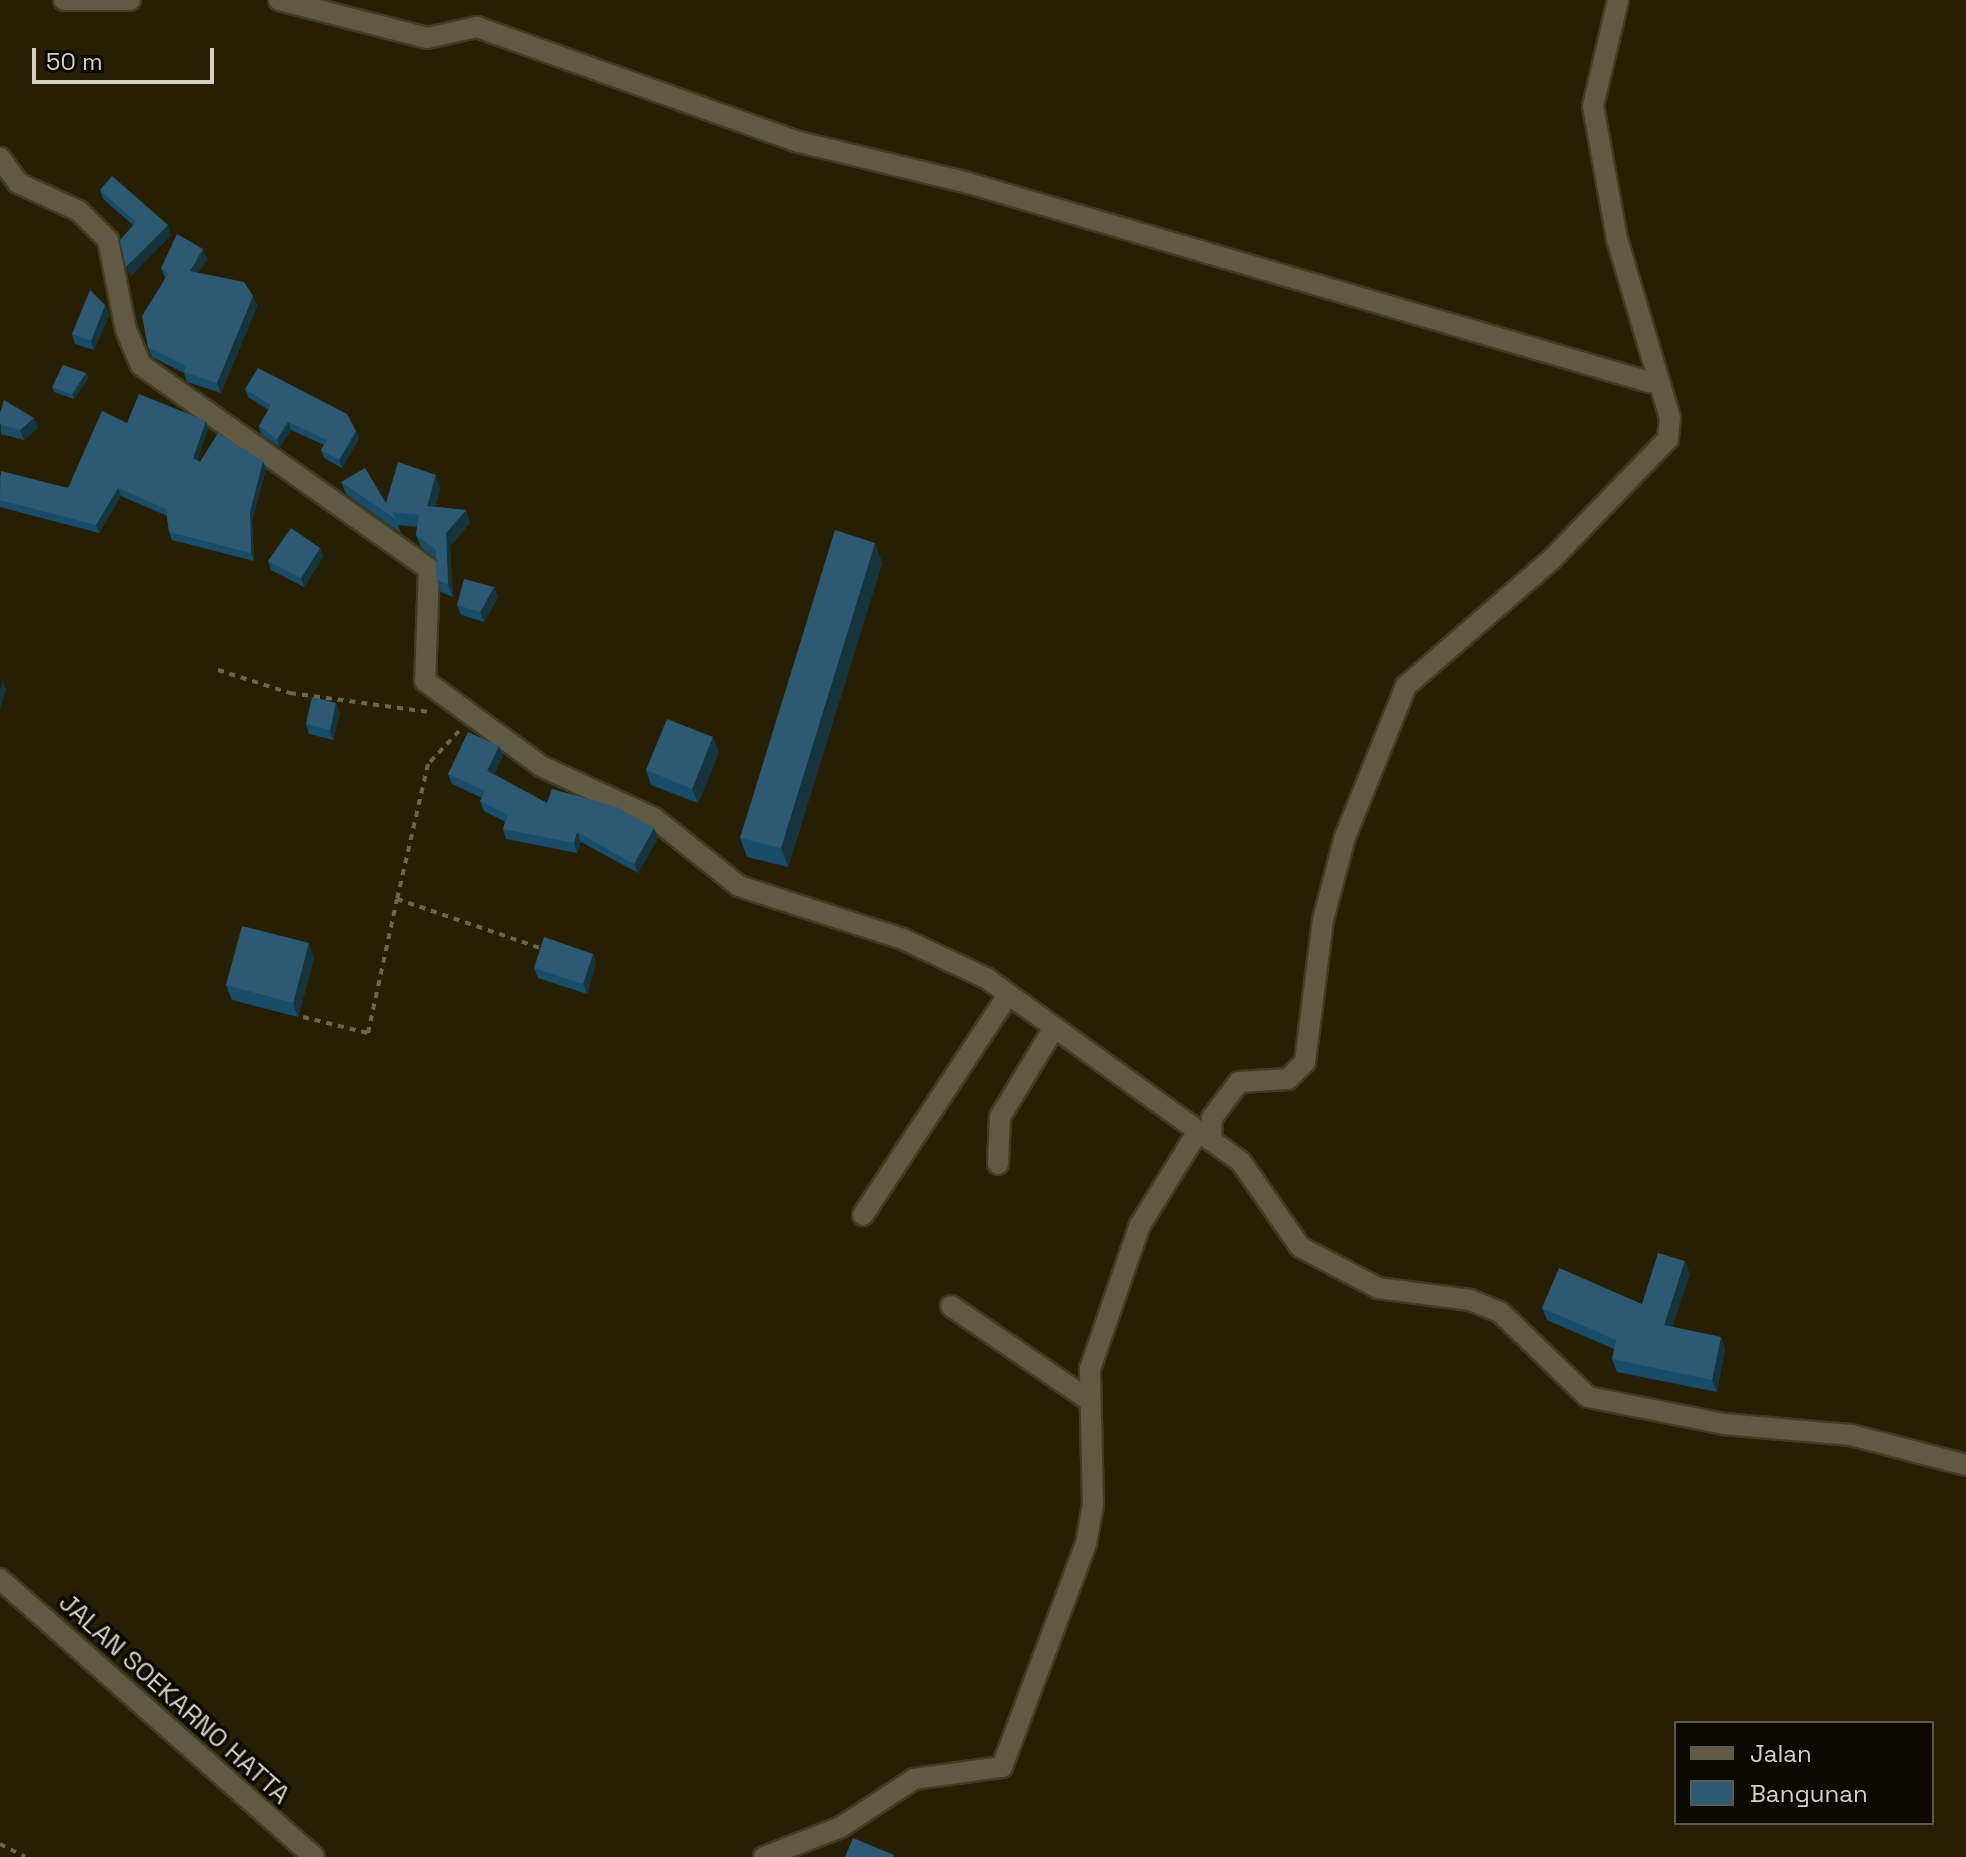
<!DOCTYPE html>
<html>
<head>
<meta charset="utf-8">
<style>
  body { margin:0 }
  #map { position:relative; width:1966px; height:1857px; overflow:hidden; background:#261f04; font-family:"Space Grotesk",sans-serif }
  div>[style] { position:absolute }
  .path>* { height:4px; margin-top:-2px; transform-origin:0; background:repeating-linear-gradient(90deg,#6c6650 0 6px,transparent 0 12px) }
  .roads { filter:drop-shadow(2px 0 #423b22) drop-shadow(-2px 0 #423b22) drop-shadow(0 2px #423b22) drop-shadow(0 -2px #423b22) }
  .minor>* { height:20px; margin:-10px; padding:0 10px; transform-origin:10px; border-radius:10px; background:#605a44 }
  .tertiary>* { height:20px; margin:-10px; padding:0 10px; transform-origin:10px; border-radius:10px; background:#605a44 }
  .wall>* { inset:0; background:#184c69 }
  .shaded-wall>* { inset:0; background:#15343c }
  .building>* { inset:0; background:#2d5a72 }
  span { translate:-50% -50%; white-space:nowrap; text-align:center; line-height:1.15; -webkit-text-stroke:7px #0c0902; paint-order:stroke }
  .street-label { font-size:26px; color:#d5d1c2 }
  .legend { position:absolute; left:1674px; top:1721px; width:260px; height:104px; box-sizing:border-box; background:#0c0902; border:2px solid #5c594f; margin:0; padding:10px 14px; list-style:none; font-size:24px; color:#d5d1c2 }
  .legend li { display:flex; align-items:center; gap:16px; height:40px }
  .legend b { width:40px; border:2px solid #5c594f }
  .scale { position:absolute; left:32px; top:48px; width:182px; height:36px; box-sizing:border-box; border:4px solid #d5d1c2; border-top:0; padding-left:10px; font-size:24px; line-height:28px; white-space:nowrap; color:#d5d1c2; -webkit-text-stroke:6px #0c0902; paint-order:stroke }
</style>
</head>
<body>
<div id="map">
  <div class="path">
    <i style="left:218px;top:670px;width:76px;rotate:17.7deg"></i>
    <i style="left:290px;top:693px;width:140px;rotate:7.8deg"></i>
    <i style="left:459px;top:731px;width:45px;rotate:133.2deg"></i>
    <i style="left:428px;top:764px;width:139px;rotate:102.9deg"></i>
    <i style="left:397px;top:899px;width:154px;rotate:18.9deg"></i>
    <i style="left:303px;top:1017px;width:67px;rotate:13.8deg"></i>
    <i style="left:368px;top:1033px;width:137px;rotate:-77.8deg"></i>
    <i style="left:0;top:1844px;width:28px;rotate:27deg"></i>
  </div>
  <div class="roads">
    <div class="minor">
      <i style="left:64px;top:0;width:66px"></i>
      <i style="left:279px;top:0;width:153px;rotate:14.4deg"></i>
      <i style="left:427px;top:38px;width:51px;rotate:-12.4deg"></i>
      <i style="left:477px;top:27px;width:342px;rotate:19.7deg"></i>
      <i style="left:799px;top:142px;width:174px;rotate:13.6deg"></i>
      <i style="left:968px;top:183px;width:709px;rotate:16.29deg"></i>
      <i style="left:1649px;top:382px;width:8px;rotate:-45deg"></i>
      <i style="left:0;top:158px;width:31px;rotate:54deg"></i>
      <i style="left:18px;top:183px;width:67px;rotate:24.7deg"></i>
      <i style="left:79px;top:211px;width:41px;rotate:45deg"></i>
      <i style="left:108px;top:240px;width:92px;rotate:78.7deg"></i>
      <i style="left:126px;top:330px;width:38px;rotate:67deg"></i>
      <i style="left:141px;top:365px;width:353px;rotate:35.3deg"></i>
      <i style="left:429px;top:569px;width:112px;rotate:92deg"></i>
      <i style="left:425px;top:681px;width:144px;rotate:36.2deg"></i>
      <i style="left:541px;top:766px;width:124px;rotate:24.7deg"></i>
      <i style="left:654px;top:818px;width:109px;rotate:38.7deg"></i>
      <i style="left:739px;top:886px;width:172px;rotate:17.9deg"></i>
      <i style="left:903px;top:939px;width:92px;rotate:25.2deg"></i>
      <i style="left:986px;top:978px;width:314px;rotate:35.8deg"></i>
      <i style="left:1241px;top:1162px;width:103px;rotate:55.2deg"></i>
      <i style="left:1300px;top:1247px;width:88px;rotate:27.7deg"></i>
      <i style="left:1378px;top:1288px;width:93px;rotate:7.4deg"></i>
      <i style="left:1470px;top:1300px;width:32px;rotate:22deg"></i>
      <i style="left:1500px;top:1312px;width:122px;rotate:44deg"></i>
      <i style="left:1588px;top:1397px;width:139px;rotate:11.2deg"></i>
      <i style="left:1724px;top:1424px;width:127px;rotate:5deg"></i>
      <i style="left:1851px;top:1435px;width:119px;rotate:14.6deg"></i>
      <i style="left:1211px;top:1141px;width:23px;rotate:-88deg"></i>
      <i style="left:1212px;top:1118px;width:45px;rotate:-53.1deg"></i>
      <i style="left:1239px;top:1082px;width:49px;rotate:-3.5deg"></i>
      <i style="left:1288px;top:1079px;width:24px;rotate:-45deg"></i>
      <i style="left:1305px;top:1062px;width:143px;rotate:-82.8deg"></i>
      <i style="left:1323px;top:920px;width:86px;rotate:-75.2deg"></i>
      <i style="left:1345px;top:837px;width:163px;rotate:-68deg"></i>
      <i style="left:1406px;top:686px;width:194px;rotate:-41deg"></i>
      <i style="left:1552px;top:559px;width:167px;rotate:-46deg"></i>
      <i style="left:1668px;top:439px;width:21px;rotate:-85deg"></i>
      <i style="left:1670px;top:418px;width:187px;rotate:-106.5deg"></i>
      <i style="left:1617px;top:239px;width:135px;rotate:-100.2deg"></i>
      <i style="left:1593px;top:106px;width:109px;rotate:-76.7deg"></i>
      <i style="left:998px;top:1164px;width:47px;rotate:-87.6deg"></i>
      <i style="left:1000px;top:1117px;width:100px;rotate:-58.8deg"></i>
      <i style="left:863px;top:1215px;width:263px;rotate:-56.6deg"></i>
      <i style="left:951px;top:1306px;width:163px;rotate:34.3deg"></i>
      <i style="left:764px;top:1857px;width:83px;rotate:-21.3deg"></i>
      <i style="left:841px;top:1827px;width:87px;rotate:-33.3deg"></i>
      <i style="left:914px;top:1779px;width:89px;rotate:-7.8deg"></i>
      <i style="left:1002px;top:1767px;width:238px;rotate:-69.4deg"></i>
      <i style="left:1086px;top:1544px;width:39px;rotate:-80deg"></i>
      <i style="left:1093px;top:1506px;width:137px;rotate:-91.3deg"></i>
      <i style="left:1090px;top:1369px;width:152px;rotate:-70.9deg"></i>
      <i style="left:1140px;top:1225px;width:108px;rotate:-58.2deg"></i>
    </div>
    <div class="tertiary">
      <i style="left:0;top:1579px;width:419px;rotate:41.5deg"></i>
    </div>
  </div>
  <div class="wall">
    <i style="clip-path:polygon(100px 190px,171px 235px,130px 277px,133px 225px,103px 199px)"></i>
    <i style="clip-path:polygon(207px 259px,198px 273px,253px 296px,257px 306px,221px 393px,187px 382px,184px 373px,152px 357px,148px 347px,165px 278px,161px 268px)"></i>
    <i style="clip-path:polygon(105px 305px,109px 315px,94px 350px,75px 344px,72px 334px)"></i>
    <i style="clip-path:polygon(86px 373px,88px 378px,74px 399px,54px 392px,52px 387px)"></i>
    <i style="clip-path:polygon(245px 389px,356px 431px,359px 439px,342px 468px,324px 458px,321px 450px,324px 445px,291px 430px,280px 447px,261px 434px,259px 426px,269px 410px,248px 397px)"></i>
    <i style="clip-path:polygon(0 413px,38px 428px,24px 440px,1px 434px)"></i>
    <i style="clip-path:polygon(206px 421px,208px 429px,197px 461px,266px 469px,252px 521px,254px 561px,172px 540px,169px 532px,167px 516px,121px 496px,99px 533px,0 507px,0 475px,68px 488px,127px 423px)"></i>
    <i style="clip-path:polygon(341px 482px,386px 503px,440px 488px,435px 507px,466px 510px,470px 523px,450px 546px,453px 597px,441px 592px,437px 580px,436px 559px,421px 547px,416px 535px,417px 527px,398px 525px,401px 533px,346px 494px)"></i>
    <i style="clip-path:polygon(875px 543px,882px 563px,788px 867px,747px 857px,740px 838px)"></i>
    <i style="clip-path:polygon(320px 548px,323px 557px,304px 587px,271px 570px,268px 561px)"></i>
    <i style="clip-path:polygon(494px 587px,498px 597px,484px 622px,461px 615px,457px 605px)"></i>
    <i style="clip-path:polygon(340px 713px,333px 740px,309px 734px,306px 724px)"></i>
    <i style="clip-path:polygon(499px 746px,503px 756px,494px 774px,547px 803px,654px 828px,658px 838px,638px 873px,581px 842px,577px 853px,506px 839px,503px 829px,505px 822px,484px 811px,480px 801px,482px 798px,452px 784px,448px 774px)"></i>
    <i style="clip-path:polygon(719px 752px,698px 803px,651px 785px,646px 770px)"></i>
    <i style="clip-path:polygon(593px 954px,596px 963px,587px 994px,538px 978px,534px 968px)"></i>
    <i style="clip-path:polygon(314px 958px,298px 1017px,232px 1000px,226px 985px)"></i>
    <i style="clip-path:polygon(1690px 1274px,1672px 1327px,1721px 1337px,1725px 1349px,1717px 1392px,1617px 1372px,1612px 1359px,1614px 1349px,1547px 1320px,1542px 1308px,1642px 1304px)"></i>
  </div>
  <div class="shaded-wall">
    <i style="clip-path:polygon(168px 225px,171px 235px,130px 277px,126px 267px)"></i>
    <i style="clip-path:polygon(203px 249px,207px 259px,193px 281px,190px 271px)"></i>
    <i style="clip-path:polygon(253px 296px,257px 306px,221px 393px,217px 383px)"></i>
    <i style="clip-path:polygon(105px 305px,109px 315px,94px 350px,91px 341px)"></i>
    <i style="clip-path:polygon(86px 373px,88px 378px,74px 399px,72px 394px)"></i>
    <i style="clip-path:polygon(34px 418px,38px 428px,24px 440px,20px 430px)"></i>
    <i style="clip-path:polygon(206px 421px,208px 429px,195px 467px,193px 458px)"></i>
    <i style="clip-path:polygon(288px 422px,291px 430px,280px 447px,277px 439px)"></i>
    <i style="clip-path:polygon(356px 431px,359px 439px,342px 468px,339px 460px)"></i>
    <i style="clip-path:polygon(263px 461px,266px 469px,252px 521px,254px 561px,251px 553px,250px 512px)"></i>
    <i style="clip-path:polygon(436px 475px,440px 488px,432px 519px,427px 506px)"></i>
    <i style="clip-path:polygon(118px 488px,121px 496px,99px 533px,96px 525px)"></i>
    <i style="clip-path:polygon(466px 510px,470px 523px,450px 546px,453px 597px,448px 584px,446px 533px)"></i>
    <i style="clip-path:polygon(875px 543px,882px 563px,788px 867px,781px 848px)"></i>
    <i style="clip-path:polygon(320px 548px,323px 557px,304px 587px,301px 578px)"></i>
    <i style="clip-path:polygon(494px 587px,498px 597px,484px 622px,480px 612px)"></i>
    <i style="clip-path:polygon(3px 679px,6px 689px,0 712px,0 689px)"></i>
    <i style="clip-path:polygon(336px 703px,340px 713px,333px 740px,330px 730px)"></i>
    <i style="clip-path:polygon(713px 737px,719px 752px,698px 803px,692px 789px)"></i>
    <i style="clip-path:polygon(499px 746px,503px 756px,491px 781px,487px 771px)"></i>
    <i style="clip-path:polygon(654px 828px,658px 838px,638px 873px,634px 864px)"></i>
    <i style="clip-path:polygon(577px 832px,581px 842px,577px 853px,574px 843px)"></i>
    <i style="clip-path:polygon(309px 943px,314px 958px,298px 1017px,293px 1003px)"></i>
    <i style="clip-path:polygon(593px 954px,596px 963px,587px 994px,583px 984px)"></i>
    <i style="clip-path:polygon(1685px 1261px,1690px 1274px,1669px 1338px,1664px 1325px)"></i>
    <i style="clip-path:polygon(1721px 1337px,1725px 1349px,1717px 1392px,1712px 1380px)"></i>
  </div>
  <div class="building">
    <i style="clip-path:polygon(112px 176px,168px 225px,126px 267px,120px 240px,136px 222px,100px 190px)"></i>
    <i style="clip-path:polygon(177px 234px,203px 249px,190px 271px,244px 282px,253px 296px,217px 383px,184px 372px,186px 366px,148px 347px,142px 316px,168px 274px,161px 268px)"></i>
    <i style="clip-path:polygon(90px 290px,105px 305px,91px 341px,72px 334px)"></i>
    <i style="clip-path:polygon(63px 365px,86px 373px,72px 394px,52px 387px)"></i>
    <i style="clip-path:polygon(258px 368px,347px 414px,356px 431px,339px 460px,321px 450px,327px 440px,288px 422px,277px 439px,259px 426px,271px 405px,245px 389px)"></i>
    <i style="clip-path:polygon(139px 394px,206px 421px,193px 458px,200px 462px,218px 433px,263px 461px,250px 512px,251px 553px,169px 532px,166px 509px,118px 488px,96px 525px,0 500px,1px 471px,68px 488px,102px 411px,127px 423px)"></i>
    <i style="clip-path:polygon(4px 400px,34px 418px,20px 430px,0 424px,0 413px)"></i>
    <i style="clip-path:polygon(398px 462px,436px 475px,427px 506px,466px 510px,446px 533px,448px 584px,437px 580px,436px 550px,416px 535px,419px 515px,392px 512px,397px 520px,341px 482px,365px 468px,386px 503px)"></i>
    <i style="clip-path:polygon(291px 528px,320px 548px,301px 578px,268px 561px)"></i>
    <i style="clip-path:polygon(835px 530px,875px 543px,781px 848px,740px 838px)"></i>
    <i style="clip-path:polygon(464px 579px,494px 587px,480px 612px,457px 605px)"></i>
    <i style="clip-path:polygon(312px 697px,336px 703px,330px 730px,306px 724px)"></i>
    <i style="clip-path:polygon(667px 719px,713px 737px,692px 789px,646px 770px)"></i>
    <i style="clip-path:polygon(468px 732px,499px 746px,487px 771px,547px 803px,552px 789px,617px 807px,654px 828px,634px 864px,577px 832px,574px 843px,503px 829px,508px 815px,480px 801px,485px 791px,448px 774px)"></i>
    <i style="clip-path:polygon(242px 926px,309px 943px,293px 1003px,226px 985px)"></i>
    <i style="clip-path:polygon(544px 937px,593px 954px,583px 984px,534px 968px)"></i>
    <i style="clip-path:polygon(1658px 1253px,1685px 1261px,1664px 1325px,1721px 1337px,1712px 1380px,1612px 1359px,1616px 1340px,1542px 1308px,1559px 1268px,1642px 1304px)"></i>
    <i style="clip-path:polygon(853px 1838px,894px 1855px,893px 1857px,845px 1857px)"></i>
  </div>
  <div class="street-label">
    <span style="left:174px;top:1699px;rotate:42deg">JALAN SOEKARNO HATTA</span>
  </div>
  <ul class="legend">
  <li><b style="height:10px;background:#605a44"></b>Jalan</li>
  <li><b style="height:22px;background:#2d5a72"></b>Bangunan</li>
  </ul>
  <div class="scale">50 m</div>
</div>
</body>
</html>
